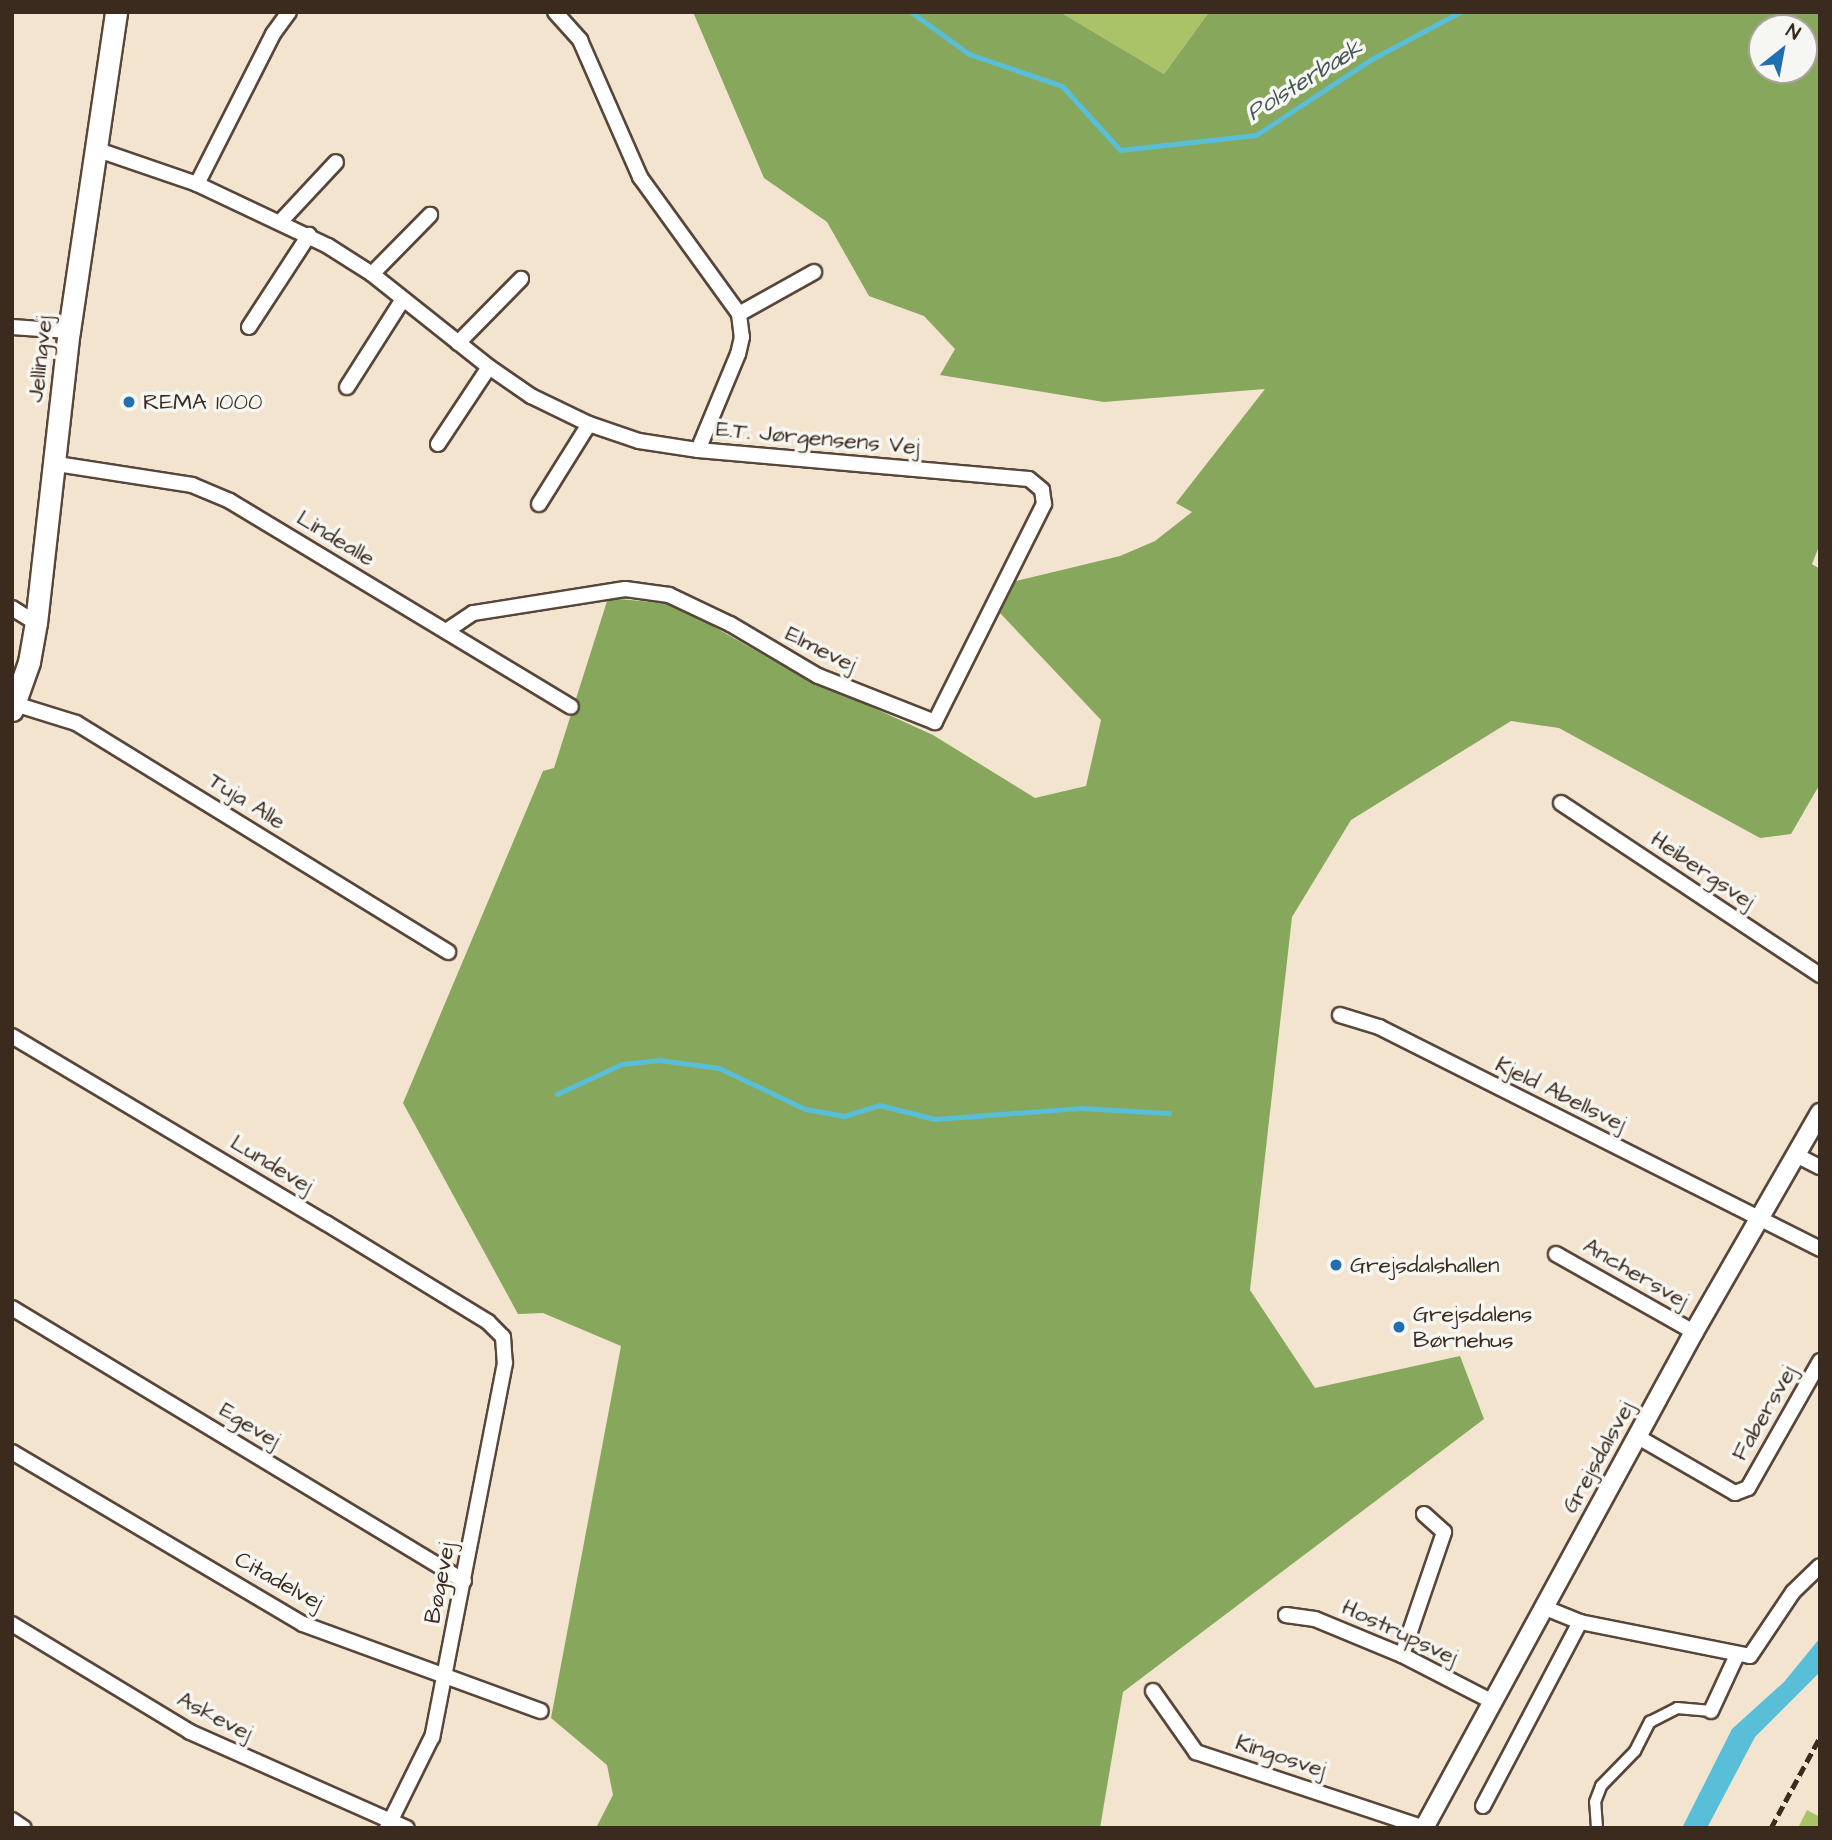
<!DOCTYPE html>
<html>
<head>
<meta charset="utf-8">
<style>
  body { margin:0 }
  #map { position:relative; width:1832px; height:1840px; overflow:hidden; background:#f3e4cf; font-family:"Architects Daughter",sans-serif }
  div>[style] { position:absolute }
  .green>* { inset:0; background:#aac268 }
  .forest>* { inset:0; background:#87a85c }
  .water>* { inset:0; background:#59bed7 }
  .stream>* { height:5px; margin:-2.5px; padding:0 2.5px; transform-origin:2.5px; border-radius:2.5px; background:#59bed7 }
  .roads { filter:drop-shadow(2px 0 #574639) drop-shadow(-2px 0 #574639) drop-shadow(0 2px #574639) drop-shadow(0 -2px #574639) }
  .pedestrian>* { height:10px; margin:-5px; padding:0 5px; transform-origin:5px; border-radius:5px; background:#fff }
  .minor>* { height:14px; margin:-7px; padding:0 7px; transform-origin:7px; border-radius:7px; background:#fff }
  .tertiary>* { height:18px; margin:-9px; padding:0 9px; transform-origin:9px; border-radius:9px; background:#fff }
  .secondary>* { height:21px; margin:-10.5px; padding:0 10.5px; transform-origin:10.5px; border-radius:10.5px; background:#fff }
  .rail>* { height:5px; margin-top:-2.5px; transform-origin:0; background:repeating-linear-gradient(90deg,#3b2a1e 0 10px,transparent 0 15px) }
  .dots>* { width:19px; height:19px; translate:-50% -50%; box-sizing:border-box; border:4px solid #f6f6f2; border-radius:50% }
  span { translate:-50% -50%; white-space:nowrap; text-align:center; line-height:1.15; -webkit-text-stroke:7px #f6f6f2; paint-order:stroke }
  .street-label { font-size:23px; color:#3b2a1e }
  .poi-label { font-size:23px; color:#3b2a1e }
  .left { translate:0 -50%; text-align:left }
  .water-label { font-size:24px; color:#445656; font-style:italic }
  .frame { position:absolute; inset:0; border:14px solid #3b2a1e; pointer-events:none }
  .north { position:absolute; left:1748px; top:14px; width:70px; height:70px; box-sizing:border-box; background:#f6f6f2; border:2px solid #aba49d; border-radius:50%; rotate:31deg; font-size:19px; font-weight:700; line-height:28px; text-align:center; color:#3b2a1e }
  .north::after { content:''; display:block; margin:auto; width:24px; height:32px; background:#1f6fb2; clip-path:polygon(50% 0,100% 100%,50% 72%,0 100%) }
</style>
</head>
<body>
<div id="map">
  <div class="green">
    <i style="clip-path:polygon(1060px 12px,1209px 12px,1164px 74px)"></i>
    <i style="clip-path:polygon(1807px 1810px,1820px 1817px,1820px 1828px,1798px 1828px)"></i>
  </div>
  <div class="forest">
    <i style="clip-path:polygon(evenodd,693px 12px,1060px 12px,1164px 74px,1209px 12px,1820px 12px,1820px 544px,1812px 564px,1820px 569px,1820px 784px,1791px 834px,1760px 838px,1559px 728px,1511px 721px,1351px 820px,1292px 917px,1250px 1290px,1315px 1388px,1460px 1356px,1484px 1419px,1123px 1692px,1100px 1828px,596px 1828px,613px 1795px,607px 1765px,551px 1718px,621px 1346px,543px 1313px,518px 1314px,403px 1103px,543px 771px,554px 768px,608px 598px,674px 604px,788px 669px,933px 735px,1035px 798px,1086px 786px,1101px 720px,1000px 613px,1016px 581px,1120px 556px,1155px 541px,1192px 512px,1176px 503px,1265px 389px,1104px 402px,940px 375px,955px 349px,924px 316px,869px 296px,827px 222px,764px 178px,693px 12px,1762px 28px,1804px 28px,1804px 70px,1762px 70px,1762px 28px)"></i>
  </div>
  <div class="water">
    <i style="clip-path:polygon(1820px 1638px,1820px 1672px,1755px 1737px,1707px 1828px,1682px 1828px,1732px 1729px,1784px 1682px)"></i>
  </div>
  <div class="stream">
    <i style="left:911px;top:12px;width:72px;rotate:35.9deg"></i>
    <i style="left:969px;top:54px;width:98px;rotate:19deg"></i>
    <i style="left:1062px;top:86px;width:86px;rotate:47.8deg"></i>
    <i style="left:1120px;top:150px;width:137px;rotate:-6.3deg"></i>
    <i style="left:1256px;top:135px;width:136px;rotate:-33.3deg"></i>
    <i style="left:1370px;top:60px;width:102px;rotate:-28.1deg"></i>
    <i style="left:557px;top:1094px;width:72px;rotate:-24.8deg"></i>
    <i style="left:622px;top:1064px;width:37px;rotate:-6deg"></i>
    <i style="left:659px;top:1060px;width:61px;rotate:7.6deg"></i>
    <i style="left:719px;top:1068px;width:95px;rotate:25.5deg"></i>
    <i style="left:805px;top:1109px;width:40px;rotate:10deg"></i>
    <i style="left:844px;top:1116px;width:37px;rotate:-17deg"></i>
    <i style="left:879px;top:1105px;width:58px;rotate:14deg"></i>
    <i style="left:935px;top:1119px;width:145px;rotate:-4.3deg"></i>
    <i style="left:1080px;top:1108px;width:89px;rotate:3.2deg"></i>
  </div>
  <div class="roads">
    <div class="pedestrian">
      <i style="left:1597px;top:1828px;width:26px;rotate:-94deg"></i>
      <i style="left:1595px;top:1802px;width:17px;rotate:-69deg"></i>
      <i style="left:1601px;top:1786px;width:49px;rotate:-45.8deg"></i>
      <i style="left:1635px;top:1751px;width:33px;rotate:-63deg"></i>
      <i style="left:1650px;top:1722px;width:30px;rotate:-27deg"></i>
      <i style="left:1677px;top:1708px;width:34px;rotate:5deg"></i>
    </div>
    <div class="minor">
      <i style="left:555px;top:12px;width:38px;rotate:48deg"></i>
      <i style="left:580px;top:40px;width:150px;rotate:66.3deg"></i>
      <i style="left:640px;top:177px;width:169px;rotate:54.1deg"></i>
      <i style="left:739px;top:314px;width:23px;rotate:83deg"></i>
      <i style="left:742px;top:337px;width:17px;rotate:103deg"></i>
      <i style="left:738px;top:354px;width:104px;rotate:112.6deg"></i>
      <i style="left:95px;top:149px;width:108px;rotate:18.9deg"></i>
      <i style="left:197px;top:184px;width:145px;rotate:25.3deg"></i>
      <i style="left:328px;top:246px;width:52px;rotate:32.5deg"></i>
      <i style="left:372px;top:274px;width:149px;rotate:38.5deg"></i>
      <i style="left:489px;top:367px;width:51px;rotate:34.6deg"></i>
      <i style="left:531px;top:396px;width:64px;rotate:25.8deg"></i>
      <i style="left:589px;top:424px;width:53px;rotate:18.8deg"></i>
      <i style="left:639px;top:441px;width:60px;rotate:8.7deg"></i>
      <i style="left:698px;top:450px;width:332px;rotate:5deg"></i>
      <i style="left:1029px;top:479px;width:17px;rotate:40deg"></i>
      <i style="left:1042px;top:490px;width:14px;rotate:82deg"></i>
      <i style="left:1044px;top:504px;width:244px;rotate:116.6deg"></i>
      <i style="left:935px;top:722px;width:126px;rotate:-158.5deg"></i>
      <i style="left:818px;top:676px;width:102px;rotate:-149.4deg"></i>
      <i style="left:730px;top:624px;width:68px;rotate:-154.6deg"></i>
      <i style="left:669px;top:595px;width:44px;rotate:-172.2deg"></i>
      <i style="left:625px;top:589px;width:154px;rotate:171deg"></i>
      <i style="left:473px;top:613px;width:32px;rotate:146deg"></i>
      <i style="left:197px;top:184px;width:168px;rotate:-63.1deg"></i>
      <i style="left:273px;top:34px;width:27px;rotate:-54deg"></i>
      <i style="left:282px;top:220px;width:79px;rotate:-47deg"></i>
      <i style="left:372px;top:274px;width:83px;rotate:-45.5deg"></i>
      <i style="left:739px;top:314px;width:86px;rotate:-29.2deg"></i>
      <i style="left:12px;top:327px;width:57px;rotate:4deg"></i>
      <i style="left:249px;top:327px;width:110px;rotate:-56.9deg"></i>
      <i style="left:458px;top:343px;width:90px;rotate:-45.5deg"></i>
      <i style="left:347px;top:387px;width:104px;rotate:-57.5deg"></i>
      <i style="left:438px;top:444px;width:92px;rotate:-56.5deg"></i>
      <i style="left:57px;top:464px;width:137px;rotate:8.8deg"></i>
      <i style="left:192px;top:485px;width:41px;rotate:22.8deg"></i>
      <i style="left:230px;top:501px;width:398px;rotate:31.1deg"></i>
      <i style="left:539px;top:504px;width:94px;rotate:-58deg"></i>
      <i style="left:12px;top:608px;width:28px;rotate:32deg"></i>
      <i style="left:15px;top:704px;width:64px;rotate:17.3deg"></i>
      <i style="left:76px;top:723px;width:437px;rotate:31.6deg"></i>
      <i style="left:1561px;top:803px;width:311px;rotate:33.6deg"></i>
      <i style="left:1340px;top:1015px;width:41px;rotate:17.1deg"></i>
      <i style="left:1379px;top:1027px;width:494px;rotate:26.7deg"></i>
      <i style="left:12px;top:1036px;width:365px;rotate:30.8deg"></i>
      <i style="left:326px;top:1223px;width:190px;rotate:31.4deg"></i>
      <i style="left:488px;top:1322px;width:21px;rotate:45deg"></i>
      <i style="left:503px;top:1337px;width:26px;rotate:86deg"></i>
      <i style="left:505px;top:1363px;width:381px;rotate:101deg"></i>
      <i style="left:432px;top:1737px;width:102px;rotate:116.3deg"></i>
      <i style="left:1796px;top:1155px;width:27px;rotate:27deg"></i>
      <i style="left:1556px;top:1254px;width:159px;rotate:29.5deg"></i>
      <i style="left:12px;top:1308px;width:528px;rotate:31.13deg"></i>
      <i style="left:1638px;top:1437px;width:112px;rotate:30deg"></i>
      <i style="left:1735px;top:1493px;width:14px;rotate:-21deg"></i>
      <i style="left:1748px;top:1488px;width:146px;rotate:-60.4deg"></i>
      <i style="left:12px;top:1452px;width:338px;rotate:30.6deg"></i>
      <i style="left:303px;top:1624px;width:253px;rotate:20.1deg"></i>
      <i style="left:1543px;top:1607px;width:40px;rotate:22deg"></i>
      <i style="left:1580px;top:1622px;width:173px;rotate:11.3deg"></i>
      <i style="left:1750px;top:1656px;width:77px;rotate:-56.1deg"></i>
      <i style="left:1793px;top:1592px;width:37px;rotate:-44deg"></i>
      <i style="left:1286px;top:1615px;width:29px;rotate:8deg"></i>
      <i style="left:1315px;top:1619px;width:94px;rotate:22.5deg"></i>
      <i style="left:1402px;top:1655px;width:100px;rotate:27.3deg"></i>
      <i style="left:12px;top:1624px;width:208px;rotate:31.2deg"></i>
      <i style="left:190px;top:1732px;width:237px;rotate:23.9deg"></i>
      <i style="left:1402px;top:1655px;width:130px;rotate:-71.1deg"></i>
      <i style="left:1444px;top:1532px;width:27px;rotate:-138deg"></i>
      <i style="left:1153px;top:1691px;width:75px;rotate:54.8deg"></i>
      <i style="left:1196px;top:1752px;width:240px;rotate:18.4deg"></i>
      <i style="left:1711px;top:1711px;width:62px;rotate:-65.1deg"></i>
      <i style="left:1483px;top:1806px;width:208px;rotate:-62.2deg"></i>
      <i style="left:12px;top:1820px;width:14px;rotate:34deg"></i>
    </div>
    <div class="tertiary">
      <i style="left:1424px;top:1828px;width:565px;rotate:-61.44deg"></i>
      <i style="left:1694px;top:1332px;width:253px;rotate:-60.1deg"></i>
    </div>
    <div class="secondary">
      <i style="left:12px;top:710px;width:51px;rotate:-70.5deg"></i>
      <i style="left:29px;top:662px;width:40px;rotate:-80deg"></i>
      <i style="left:36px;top:623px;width:294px;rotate:-83.6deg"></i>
      <i style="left:69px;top:331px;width:322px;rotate:-81.6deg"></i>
    </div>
  </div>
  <div class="rail">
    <i style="left:1771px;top:1828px;width:103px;rotate:-61.7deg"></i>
  </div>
  <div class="dots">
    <i style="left:129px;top:402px;background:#1f6fb2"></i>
    <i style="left:1336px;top:1265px;background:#1f6fb2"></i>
    <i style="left:1399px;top:1327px;background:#1f6fb2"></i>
  </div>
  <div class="street-label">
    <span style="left:40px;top:359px;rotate:-84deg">Jellingvej</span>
    <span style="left:818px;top:438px;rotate:5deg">E.T. Jørgensens Vej</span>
    <span style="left:336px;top:538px;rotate:31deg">Lindealle</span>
    <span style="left:821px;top:649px;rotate:26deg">Elmevej</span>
    <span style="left:247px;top:801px;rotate:32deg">Tuja Alle</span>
    <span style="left:1703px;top:870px;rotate:34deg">Heibergsvej</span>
    <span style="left:1561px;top:1094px;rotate:26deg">Kjeld Abellsvej</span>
    <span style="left:272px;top:1164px;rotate:31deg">Lundevej</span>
    <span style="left:1636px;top:1273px;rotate:30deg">Anchersvej</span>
    <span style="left:1764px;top:1413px;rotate:-60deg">Fabersvej</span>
    <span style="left:250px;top:1425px;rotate:31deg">Egevej</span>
    <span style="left:1598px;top:1457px;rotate:-61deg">Grejsdalsvej</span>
    <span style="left:279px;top:1581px;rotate:29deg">Citadelvej</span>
    <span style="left:440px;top:1583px;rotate:-79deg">Bøgevej</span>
    <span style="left:1400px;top:1632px;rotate:25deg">Hostrupsvej</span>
    <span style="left:215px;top:1716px;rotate:27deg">Askevej</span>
    <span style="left:1281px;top:1756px;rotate:18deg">Kingosvej</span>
  </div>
  <div class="poi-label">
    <span class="left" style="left:143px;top:402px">REMA 1000</span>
    <span class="left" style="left:1350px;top:1265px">Grejsdalshallen</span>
    <span class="left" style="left:1413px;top:1327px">Grejsdalens<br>Børnehus</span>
  </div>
  <div class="water-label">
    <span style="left:1305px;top:81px;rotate:-32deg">Polsterbæk</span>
  </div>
  <div class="frame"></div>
  <div class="north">N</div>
</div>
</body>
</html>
